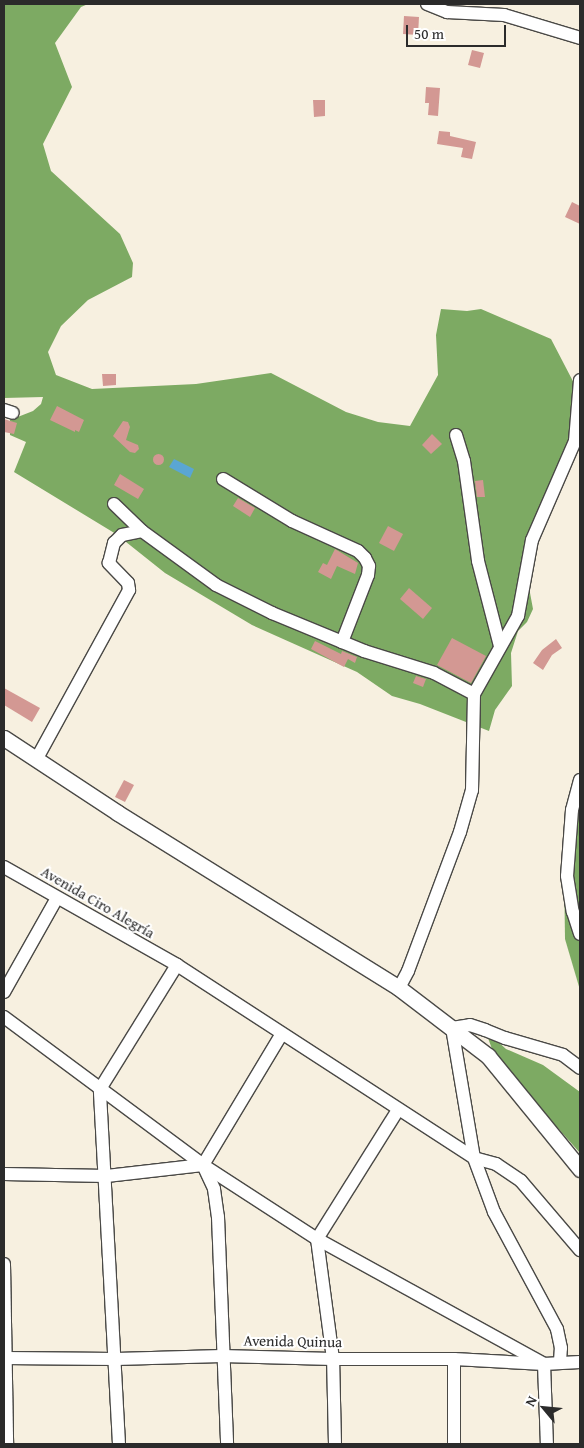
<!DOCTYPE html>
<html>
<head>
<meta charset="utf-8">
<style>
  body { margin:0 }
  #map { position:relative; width:584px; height:1448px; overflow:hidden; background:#f7f0e0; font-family:"Gentium Book Plus",serif }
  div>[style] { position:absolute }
  .forest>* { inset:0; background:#7daa63 }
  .water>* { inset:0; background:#5aa6d3 }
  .building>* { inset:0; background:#d39893 }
  .round { border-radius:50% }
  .roads { filter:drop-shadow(1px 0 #4a4946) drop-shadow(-1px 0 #4a4946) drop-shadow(0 1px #4a4946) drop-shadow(0 -1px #4a4946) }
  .minor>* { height:12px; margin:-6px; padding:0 6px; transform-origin:6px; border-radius:6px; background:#fff }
  .tertiary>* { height:15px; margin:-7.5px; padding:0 7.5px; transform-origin:7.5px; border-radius:7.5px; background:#fff }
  span { translate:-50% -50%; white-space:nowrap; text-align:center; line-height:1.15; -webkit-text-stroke:4px #fff; paint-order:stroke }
  .street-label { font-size:15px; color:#2b2b2b }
  .frame { position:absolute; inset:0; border:5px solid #2b2b2b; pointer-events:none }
  .north { position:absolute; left:519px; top:1383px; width:50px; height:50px; -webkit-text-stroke:4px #fff; paint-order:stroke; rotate:298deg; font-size:14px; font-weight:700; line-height:20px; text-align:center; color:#2b2b2b }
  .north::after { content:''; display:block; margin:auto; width:18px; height:22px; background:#2b2b2b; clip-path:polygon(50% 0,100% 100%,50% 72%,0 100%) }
  .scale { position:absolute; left:406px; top:25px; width:100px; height:22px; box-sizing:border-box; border:2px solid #2b2b2b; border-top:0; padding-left:6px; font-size:15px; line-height:18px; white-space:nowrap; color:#2b2b2b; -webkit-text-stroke:4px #fff; paint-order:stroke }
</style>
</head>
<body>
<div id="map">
  <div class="forest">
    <i style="clip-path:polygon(4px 4px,88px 4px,81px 7px,55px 43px,72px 87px,43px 144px,51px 171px,120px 234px,133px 263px,132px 277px,88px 300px,61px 326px,48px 352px,56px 375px,92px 389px,196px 384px,271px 373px,346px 412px,378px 422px,410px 426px,438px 375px,436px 335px,441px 309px,467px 311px,481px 309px,551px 339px,577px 389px,578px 423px,532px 562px,528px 582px,533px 609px,527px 622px,518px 631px,511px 653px,512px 686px,495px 710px,489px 731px,420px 704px,392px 696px,357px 672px,252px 625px,165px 573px,116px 534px,14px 472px,26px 442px,10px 435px,10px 420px,33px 411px,41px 404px,43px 397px,4px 398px)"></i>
    <i style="clip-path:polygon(580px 800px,580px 990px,565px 939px,564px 868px)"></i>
    <i style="clip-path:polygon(485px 1030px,506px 1049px,543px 1065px,580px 1092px,580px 1153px,495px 1057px)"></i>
  </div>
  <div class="water">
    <i style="clip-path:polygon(174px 459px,194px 469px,190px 478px,169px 467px)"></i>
  </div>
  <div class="building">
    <i style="clip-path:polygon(404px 16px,419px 17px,418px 35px,403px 34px)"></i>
    <i style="clip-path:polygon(472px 50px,484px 53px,480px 68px,468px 65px)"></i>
    <i style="clip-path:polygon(426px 87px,440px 88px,438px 116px,428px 115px,429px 103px,425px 103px)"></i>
    <i style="clip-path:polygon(313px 100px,325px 100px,325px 116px,314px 117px)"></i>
    <i style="clip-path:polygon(439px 131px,450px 132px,450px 136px,476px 142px,472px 159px,461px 157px,463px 148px,437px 144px)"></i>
    <i style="clip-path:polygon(572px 202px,580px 206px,580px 224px,565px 217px)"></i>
    <i style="clip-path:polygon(102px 374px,116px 374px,116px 385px,103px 386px)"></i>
    <i style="clip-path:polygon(57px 406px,84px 420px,79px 432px,75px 430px,75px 432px,50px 420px)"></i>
    <i style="clip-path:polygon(4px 419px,17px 423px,14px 434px,4px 432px)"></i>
    <i style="clip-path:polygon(123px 421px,128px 422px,130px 427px,126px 440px,138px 445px,139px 449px,135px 453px,130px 452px,113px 436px)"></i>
    <i style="clip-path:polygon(432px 434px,442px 444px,431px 454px,422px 445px)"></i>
    <i class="round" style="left:152.5px;top:453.5px;width:11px;height:11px"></i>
    <i style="clip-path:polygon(120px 474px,144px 489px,138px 499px,114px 485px)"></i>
    <i style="clip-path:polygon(483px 480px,485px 497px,477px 497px,475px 481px)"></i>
    <i style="clip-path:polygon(238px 498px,255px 508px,250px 517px,233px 506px)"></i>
    <i style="clip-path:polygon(388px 526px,403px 534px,394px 551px,379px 543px)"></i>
    <i style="clip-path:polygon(335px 549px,358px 563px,355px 574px,337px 566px,331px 579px,318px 572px,323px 563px,327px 565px)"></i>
    <i style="clip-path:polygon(409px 588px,432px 608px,423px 619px,400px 599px)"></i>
    <i style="clip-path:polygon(452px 638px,486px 656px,471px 683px,437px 665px)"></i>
    <i style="clip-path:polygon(556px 639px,562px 648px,552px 655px,543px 670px,533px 663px,542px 650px)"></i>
    <i style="clip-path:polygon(315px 641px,341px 654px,342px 651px,357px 657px,355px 663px,348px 659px,344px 667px,311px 649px)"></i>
    <i style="clip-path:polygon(416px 676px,426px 679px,423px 687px,413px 683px)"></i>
    <i style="clip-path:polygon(4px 688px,40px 708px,32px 722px,4px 705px)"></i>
    <i style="clip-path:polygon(124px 780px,134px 785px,125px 802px,115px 797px)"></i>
  </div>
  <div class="roads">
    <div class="minor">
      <i style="left:427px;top:4px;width:22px;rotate:22deg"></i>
      <i style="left:447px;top:12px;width:57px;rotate:3deg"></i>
      <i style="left:504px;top:15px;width:79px;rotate:16.8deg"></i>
      <i style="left:4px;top:410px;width:9px;rotate:18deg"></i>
      <i style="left:456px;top:435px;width:27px;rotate:73deg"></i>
      <i style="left:464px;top:461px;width:101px;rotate:82deg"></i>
      <i style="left:478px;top:561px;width:88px;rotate:75.5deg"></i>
      <i style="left:223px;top:479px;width:81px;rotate:31.3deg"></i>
      <i style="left:292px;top:521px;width:72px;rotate:24.4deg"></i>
      <i style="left:358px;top:551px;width:10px;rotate:45deg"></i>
      <i style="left:365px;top:558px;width:9px;rotate:63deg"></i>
      <i style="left:369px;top:566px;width:9px;rotate:96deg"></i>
      <i style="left:368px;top:575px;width:72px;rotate:111.2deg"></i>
      <i style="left:114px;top:504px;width:39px;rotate:44deg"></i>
      <i style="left:142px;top:531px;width:92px;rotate:36.1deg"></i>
      <i style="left:216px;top:585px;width:63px;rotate:26.6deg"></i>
      <i style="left:272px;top:613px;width:100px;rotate:22.4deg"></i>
      <i style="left:364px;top:651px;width:73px;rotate:17.4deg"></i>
      <i style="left:434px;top:673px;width:45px;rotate:27.7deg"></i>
      <i style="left:36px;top:760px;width:194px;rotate:-61.3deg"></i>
      <i style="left:129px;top:590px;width:7px;rotate:-98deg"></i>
      <i style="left:128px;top:583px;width:28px;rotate:-134deg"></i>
      <i style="left:109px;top:563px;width:21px;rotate:-76deg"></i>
      <i style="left:114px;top:543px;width:11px;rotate:-45deg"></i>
      <i style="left:122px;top:535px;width:20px;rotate:-11deg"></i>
      <i style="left:580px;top:780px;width:31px;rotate:105deg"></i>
      <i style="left:572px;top:810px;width:66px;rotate:94.3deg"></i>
      <i style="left:567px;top:876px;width:36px;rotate:81deg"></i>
      <i style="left:573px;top:912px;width:23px;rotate:72deg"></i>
      <i style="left:4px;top:867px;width:199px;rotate:29.5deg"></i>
      <i style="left:177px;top:965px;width:354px;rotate:33deg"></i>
      <i style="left:474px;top:1158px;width:23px;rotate:15deg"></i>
      <i style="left:496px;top:1164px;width:30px;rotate:34deg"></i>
      <i style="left:521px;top:1181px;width:91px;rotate:49.5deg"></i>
      <i style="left:399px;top:988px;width:19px;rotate:-62deg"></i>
      <i style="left:408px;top:971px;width:148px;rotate:-69.5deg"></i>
      <i style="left:460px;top:832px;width:44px;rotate:-74.1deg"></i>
      <i style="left:472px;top:790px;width:96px;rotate:-88.8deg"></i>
      <i style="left:474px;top:694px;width:90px;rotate:-60.6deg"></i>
      <i style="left:518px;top:616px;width:77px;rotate:-79.6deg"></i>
      <i style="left:532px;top:540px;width:108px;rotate:-66.5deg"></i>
      <i style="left:575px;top:441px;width:61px;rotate:-85.3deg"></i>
      <i style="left:4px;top:992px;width:108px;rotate:-60.6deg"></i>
      <i style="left:4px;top:1017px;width:248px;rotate:36.6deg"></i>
      <i style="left:203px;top:1165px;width:136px;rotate:33deg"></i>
      <i style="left:317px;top:1239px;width:259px;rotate:28.8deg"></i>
      <i style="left:544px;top:1364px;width:80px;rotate:87.9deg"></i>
      <i style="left:203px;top:1165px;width:26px;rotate:65deg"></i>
      <i style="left:214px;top:1189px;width:28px;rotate:82deg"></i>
      <i style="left:218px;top:1217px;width:227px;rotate:87.7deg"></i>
      <i style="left:203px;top:1165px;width:152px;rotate:-59deg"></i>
      <i style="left:4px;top:1174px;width:102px;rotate:1.1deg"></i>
      <i style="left:106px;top:1176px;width:98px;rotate:-6.5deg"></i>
      <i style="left:4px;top:1264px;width:180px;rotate:89deg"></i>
      <i style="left:4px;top:1358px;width:112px;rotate:0.5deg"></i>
      <i style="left:116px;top:1359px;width:106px;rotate:-1.6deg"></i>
      <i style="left:222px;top:1356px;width:111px;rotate:1.5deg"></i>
      <i style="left:333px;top:1359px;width:121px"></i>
      <i style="left:454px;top:1359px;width:90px;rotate:3.2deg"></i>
      <i style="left:544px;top:1364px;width:36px;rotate:-3deg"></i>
      <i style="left:560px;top:1361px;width:13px;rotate:-86deg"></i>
      <i style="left:561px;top:1348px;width:19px;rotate:-102deg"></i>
      <i style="left:557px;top:1329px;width:133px;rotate:-118.3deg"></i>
      <i style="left:494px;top:1212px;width:58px;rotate:-110.3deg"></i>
      <i style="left:474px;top:1158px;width:132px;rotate:-99.6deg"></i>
      <i style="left:452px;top:1028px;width:18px;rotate:-9deg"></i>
      <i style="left:470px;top:1025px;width:16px;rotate:18deg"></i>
      <i style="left:485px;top:1030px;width:22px;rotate:22deg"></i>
      <i style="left:505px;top:1038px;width:60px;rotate:16.3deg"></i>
      <i style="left:563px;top:1055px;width:21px;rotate:37deg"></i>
      <i style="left:119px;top:1444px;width:356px;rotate:-93.1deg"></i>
      <i style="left:100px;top:1089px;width:146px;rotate:-58.2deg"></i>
      <i style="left:335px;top:1444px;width:85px;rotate:-91.3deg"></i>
      <i style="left:333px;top:1359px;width:121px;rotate:-97.6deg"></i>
      <i style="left:317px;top:1239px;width:152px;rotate:-57.9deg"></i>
      <i style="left:454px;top:1444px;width:85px;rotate:-90deg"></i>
    </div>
    <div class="tertiary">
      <i style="left:4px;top:738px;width:136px;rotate:33.3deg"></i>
      <i style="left:118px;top:813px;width:331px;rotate:31.9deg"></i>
      <i style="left:399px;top:988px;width:112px;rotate:37.4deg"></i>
      <i style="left:488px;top:1056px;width:146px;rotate:50.8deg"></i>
    </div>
  </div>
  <div class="street-label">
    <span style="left:98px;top:902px;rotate:30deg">Avenida Ciro Alegría</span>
    <span style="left:293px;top:1341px;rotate:1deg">Avenida Quinua</span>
  </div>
  <div class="frame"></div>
  <div class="north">N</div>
  <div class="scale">50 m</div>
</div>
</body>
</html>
